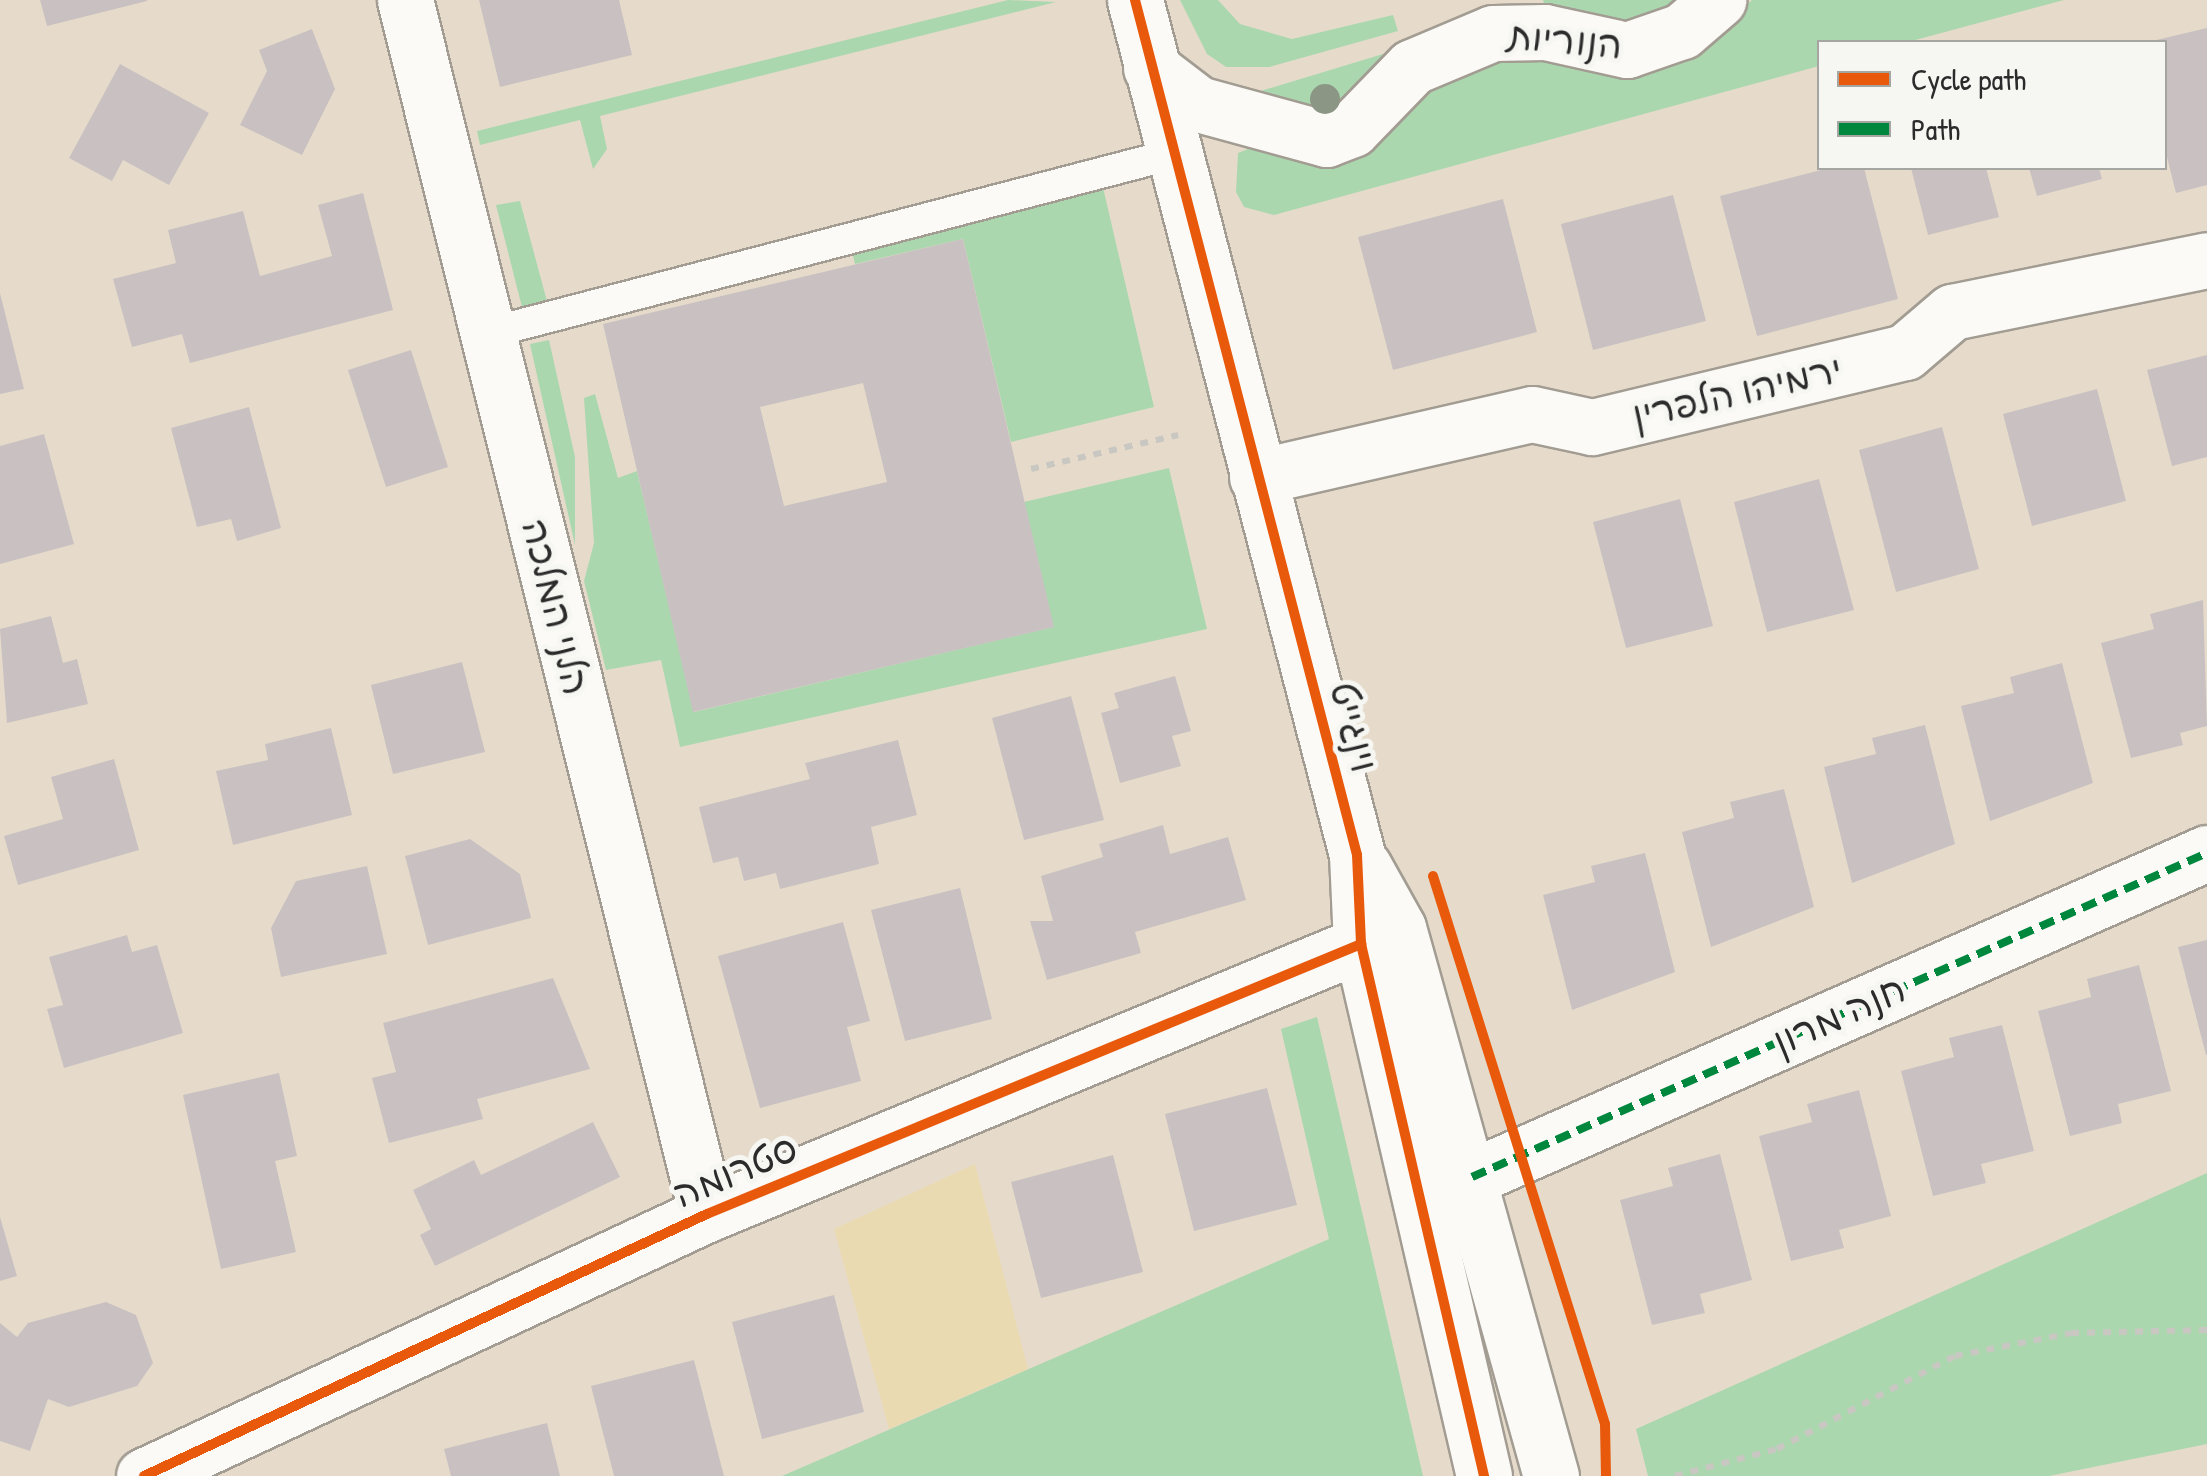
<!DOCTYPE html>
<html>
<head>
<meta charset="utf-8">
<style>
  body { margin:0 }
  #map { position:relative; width:2207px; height:1476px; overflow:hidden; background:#e6dbca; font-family:"Patrick Hand","Playpen Sans Hebrew",sans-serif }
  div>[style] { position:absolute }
  .green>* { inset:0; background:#abd7af }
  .sand>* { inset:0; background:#eadab2 }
  .building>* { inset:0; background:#c9c1c1 }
  .path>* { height:6px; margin-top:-3px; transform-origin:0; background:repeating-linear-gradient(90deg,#c9c7c2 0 8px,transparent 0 16px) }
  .roads { filter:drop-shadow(2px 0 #a29c92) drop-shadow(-2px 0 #a29c92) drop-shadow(0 2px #a29c92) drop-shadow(0 -2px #a29c92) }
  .lane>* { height:30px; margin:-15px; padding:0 15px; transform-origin:15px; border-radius:15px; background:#fbfaf7 }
  .street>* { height:55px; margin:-27.5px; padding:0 27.5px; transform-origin:27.5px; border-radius:27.5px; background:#fbfaf7 }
  .secondary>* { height:55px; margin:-27.5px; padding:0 27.5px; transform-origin:27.5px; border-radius:27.5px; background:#fbfaf7 }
  .quiet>* { height:8px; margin-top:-4px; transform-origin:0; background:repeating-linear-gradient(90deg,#00873e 0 15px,transparent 0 23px) }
  .cycleway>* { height:10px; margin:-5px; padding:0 5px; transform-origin:5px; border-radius:5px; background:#e8590c }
  .trees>* { width:30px; height:30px; margin:-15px; border-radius:50%; background:#8c9685 }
  span { translate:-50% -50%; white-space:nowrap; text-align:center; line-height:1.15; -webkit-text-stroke:10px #f6f6f2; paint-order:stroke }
  .street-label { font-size:38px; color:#2b2b2b }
  .legend { position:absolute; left:1817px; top:40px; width:350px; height:130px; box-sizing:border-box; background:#f6f6f2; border:2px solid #a5a5a2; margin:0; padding:12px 18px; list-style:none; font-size:30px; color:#2b2b2b }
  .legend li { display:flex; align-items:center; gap:20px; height:50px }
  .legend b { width:50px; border:2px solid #a5a5a2 }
</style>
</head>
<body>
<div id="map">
  <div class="green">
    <i style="clip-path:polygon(1008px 0,1056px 2px,600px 116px,607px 149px,593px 169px,580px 120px,480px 145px,477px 131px)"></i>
    <i style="clip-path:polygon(1180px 0,1218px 0,1240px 24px,1292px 39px,1393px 15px,1398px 31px,1269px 67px,1226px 67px,1207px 54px)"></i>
    <i style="clip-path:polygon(1543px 0,1692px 0,1634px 30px,1546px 11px)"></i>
    <i style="clip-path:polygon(1752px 0,2064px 0,1908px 42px,1820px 42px,1819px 66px,1274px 215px,1244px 207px,1236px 192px,1238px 153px,1458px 64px,1711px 38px)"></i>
    <i style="clip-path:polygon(1390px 54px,1340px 116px,1254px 93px,1383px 54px)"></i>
    <i style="clip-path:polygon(1102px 183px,1154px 407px,1011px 442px,963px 239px,855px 264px,850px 243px)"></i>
    <i style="clip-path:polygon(520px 201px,548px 305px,523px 311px,496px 205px)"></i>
    <i style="clip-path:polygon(549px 340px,575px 457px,575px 545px,530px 344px)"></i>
    <i style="clip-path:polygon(595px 394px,618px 478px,637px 471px,694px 712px,1053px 627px,1024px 502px,1169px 468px,1207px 629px,680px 747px,661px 660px,606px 670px,584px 581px,594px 543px,584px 398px)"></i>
    <i style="clip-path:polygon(1317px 1017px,1423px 1476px,782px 1476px,1329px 1239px,1281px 1029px)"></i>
    <i style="clip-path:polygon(2207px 1173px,2207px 1444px,2049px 1476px,1648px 1476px,1636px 1429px)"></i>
  </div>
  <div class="sand">
    <i style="clip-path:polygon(975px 1164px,1028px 1369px,889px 1429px,834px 1229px)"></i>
  </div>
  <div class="building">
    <i style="clip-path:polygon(40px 0,147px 0,147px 1px,47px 26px)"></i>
    <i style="clip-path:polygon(479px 0,619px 0,632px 55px,500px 87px)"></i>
    <i style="clip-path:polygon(2207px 28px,2207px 185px,2176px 193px,2164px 145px,2164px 42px,2152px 41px)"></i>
    <i style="clip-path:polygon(312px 29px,335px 89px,302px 155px,240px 125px,267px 71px,259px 50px)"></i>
    <i style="clip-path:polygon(120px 64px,209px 113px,169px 185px,123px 160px,112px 181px,69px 158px)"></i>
    <i style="clip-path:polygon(1829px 168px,1864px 168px,1898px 299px,1757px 336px,1720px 196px)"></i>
    <i style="clip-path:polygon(1911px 168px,1986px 168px,1999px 217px,1928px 235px)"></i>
    <i style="clip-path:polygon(2029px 168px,2099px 168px,2102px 179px,2037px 196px)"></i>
    <i style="clip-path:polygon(363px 193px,393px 310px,190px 363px,182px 334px,132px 347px,113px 279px,176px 263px,168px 230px,243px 211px,260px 276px,332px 256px,318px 205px)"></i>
    <i style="clip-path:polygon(1673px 195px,1706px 321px,1593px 350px,1561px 224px)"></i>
    <i style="clip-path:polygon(1503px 199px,1537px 332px,1393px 370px,1358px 237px)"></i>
    <i style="clip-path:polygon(evenodd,963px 239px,1054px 627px,693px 712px,603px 324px,963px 239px,863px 383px,887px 482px,784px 506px,760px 407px,863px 383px)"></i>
    <i style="clip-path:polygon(0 293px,24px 389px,0 394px)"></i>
    <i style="clip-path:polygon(411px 350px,448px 467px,386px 487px,348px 370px)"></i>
    <i style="clip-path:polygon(2207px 355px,2207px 457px,2172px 466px,2147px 370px)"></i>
    <i style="clip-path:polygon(2097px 389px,2126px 501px,2032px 526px,2003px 414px)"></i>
    <i style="clip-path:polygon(249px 407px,281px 528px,237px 541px,231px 519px,197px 527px,171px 428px)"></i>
    <i style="clip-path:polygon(1942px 427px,1979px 569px,1896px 592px,1859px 450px)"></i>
    <i style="clip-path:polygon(44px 434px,74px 544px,0 564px,0 446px)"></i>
    <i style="clip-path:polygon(1819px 479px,1854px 610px,1767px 632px,1734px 502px)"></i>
    <i style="clip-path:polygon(1680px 499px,1713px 626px,1626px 648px,1593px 522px)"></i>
    <i style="clip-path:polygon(2203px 600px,2207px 726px,2180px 733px,2183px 745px,2131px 758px,2101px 643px,2154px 629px,2150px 614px)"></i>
    <i style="clip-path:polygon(51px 616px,63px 663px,77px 659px,88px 704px,7px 723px,0 629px)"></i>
    <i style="clip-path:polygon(462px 662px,485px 752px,393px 774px,371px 685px)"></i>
    <i style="clip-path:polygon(2062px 663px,2093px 783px,1990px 821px,1961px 706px,2014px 693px,2010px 677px)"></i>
    <i style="clip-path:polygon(1175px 676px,1191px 731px,1172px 736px,1181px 766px,1120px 783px,1101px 713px,1119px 708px,1114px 693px)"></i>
    <i style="clip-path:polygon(1071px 696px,1104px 820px,1024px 840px,992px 718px)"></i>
    <i style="clip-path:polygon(1925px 725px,1955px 844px,1852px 883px,1824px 767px,1876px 754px,1872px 738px)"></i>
    <i style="clip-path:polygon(331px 728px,352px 815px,233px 845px,216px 771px,268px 760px,265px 744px)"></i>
    <i style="clip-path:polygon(898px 740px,917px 815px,871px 827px,879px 864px,780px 889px,776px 873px,744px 881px,738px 857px,713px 863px,699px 807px,810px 779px,805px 763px)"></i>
    <i style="clip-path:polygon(114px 759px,139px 850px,18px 885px,4px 836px,63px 819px,51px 777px)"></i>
    <i style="clip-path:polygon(1784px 789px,1814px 907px,1711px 947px,1682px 832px,1734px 818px,1730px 802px)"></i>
    <i style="clip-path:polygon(1163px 825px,1170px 854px,1228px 837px,1246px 900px,1135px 932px,1141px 953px,1047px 980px,1030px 921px,1053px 921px,1041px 876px,1103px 857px,1099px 844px)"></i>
    <i style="clip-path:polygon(470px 839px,520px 874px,531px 918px,428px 945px,405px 856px)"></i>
    <i style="clip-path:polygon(1645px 853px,1675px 972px,1572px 1010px,1543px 895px,1595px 882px,1591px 866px)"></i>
    <i style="clip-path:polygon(367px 866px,387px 954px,281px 977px,271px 928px,296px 881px)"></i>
    <i style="clip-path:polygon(960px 888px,992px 1019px,905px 1041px,871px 910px)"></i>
    <i style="clip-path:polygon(843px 922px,870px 1021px,847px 1027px,861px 1081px,760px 1108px,718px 956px)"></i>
    <i style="clip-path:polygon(127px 935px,132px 952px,157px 945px,183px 1033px,64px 1068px,47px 1009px,63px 1005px,49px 957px)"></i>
    <i style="clip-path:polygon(2207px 940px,2207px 1055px,2206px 1055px,2178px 947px)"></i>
    <i style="clip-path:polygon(2139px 965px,2171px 1091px,2118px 1104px,2122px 1123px,2070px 1136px,2038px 1011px,2091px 997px,2087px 979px)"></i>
    <i style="clip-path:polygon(553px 978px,590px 1069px,477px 1099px,483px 1119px,389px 1143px,372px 1078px,396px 1072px,383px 1023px)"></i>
    <i style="clip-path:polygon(2002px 1025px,2034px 1151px,1981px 1164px,1986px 1183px,1933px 1196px,1901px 1071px,1954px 1057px,1949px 1038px)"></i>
    <i style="clip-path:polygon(279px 1073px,297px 1156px,275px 1161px,296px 1252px,221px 1269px,183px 1095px)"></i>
    <i style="clip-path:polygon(1267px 1088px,1297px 1205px,1194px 1231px,1165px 1114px)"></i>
    <i style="clip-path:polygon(1859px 1090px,1891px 1216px,1839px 1230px,1844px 1248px,1791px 1261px,1759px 1136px,1812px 1122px,1807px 1104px)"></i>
    <i style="clip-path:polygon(593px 1122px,620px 1177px,435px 1266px,420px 1235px,431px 1229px,413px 1190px,474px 1160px,481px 1175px)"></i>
    <i style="clip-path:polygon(1720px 1154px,1752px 1280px,1700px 1294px,1705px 1313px,1652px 1325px,1620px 1200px,1673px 1186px,1668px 1168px)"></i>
    <i style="clip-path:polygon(1113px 1155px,1143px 1272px,1041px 1298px,1011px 1182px)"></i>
    <i style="clip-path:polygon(0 1217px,17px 1276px,0 1281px)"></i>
    <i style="clip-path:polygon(834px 1295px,864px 1412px,762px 1439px,732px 1322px)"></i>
    <i style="clip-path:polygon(106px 1302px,136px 1315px,153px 1363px,137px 1386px,69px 1407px,48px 1399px,30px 1451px,0 1441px,0 1323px,17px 1337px,28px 1323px)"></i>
    <i style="clip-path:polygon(694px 1360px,724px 1476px,614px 1476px,591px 1386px)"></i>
    <i style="clip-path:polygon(547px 1423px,560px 1476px,451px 1476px,444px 1449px)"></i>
  </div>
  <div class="path">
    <i style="left:1031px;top:469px;width:151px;rotate:-13deg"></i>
    <i style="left:1675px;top:1476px;width:106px;rotate:-14.8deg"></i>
    <i style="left:1777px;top:1449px;width:201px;rotate:-27.6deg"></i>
    <i style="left:1955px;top:1356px;width:118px;rotate:-11.2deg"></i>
    <i style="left:2071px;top:1333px;width:136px;rotate:-1.3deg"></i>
  </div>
  <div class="roads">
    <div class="lane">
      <i style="left:488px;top:333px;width:708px;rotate:-14.64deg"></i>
    </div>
    <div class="street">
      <i style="left:405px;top:0;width:1251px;rotate:76.03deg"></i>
      <i style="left:1151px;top:68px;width:59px;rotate:37.5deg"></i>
      <i style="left:1198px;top:104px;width:133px;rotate:15.3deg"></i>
      <i style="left:1326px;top:139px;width:28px;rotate:-21deg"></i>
      <i style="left:1352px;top:129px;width:86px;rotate:-45.9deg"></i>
      <i style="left:1412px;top:67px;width:88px;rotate:-22.8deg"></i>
      <i style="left:1493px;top:33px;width:52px;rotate:-1.1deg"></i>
      <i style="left:1545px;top:32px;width:84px;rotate:12.4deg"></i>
      <i style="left:1627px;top:50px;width:58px;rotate:-19.1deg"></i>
      <i style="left:1682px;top:31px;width:48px;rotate:-40.7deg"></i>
      <i style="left:1257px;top:477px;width:282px;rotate:-12.9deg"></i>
      <i style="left:1532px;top:414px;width:61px;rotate:12.2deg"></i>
      <i style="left:1592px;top:427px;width:322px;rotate:-13.5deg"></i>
      <i style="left:1905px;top:352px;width:62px;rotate:-40.4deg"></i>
      <i style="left:1952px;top:312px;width:260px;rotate:-11.5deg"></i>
      <i style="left:1472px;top:1177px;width:803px;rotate:-23.79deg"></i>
      <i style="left:144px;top:1476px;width:621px;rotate:-24.96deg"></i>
      <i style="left:707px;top:1214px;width:708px;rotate:-22.43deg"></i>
    </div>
    <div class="secondary">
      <i style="left:1135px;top:0;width:883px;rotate:75.44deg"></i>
      <i style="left:1357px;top:855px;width:89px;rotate:87.4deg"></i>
      <i style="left:1361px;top:944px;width:546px;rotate:76.98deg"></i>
      <i style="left:1364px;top:867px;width:70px;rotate:60.9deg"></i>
      <i style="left:1398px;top:928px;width:569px;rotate:74.4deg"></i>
    </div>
  </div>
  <div class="quiet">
    <i style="left:1472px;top:1177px;width:803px;rotate:-23.79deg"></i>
  </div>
  <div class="cycleway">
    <i style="left:1135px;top:0;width:883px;rotate:75.44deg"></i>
    <i style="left:1357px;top:855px;width:89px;rotate:87.4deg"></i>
    <i style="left:1361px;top:944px;width:546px;rotate:76.98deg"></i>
    <i style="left:1433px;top:876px;width:574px;rotate:72.57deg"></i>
    <i style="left:1605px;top:1424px;width:52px;rotate:88.9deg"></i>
    <i style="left:144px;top:1476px;width:621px;rotate:-24.96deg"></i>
    <i style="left:707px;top:1214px;width:708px;rotate:-22.43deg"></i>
  </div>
  <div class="trees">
    <i style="left:1325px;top:99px"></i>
  </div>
  <div class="street-label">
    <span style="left:1565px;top:40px;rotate:5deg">הנוריות</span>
    <span style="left:1737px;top:392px;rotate:-13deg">ירמיהו הלפרין</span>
    <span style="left:556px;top:607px;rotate:76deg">הלני המלכה</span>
    <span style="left:1354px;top:727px;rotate:75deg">וינגייט</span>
    <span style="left:1839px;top:1015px;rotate:-24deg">חנה מרון</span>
    <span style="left:735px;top:1171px;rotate:-23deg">סטרומה</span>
  </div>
  <ul class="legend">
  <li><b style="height:12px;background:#e8590c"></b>Cycle path</li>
  <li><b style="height:12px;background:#00873e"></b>Path</li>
  </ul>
</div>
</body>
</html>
